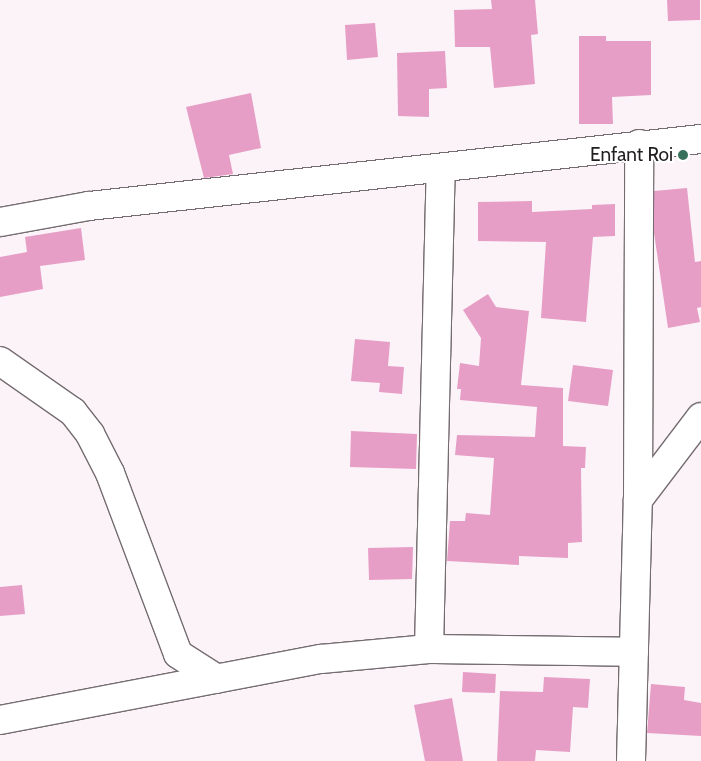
<!DOCTYPE html>
<html>
<head>
<meta charset="utf-8">
<style>
  body { margin:0 }
  #map { position:relative; width:701px; height:761px; overflow:hidden; background:#fcf3f8; font-family:Cabin,sans-serif }
  div>[style] { position:absolute }
  .building>* { inset:0; background:#e79ec6 }
  .roads { filter:drop-shadow(1px 0 #746c70) drop-shadow(-1px 0 #746c70) drop-shadow(0 1px #746c70) drop-shadow(0 -1px #746c70) }
  .minor>* { height:28px; margin:-14px; padding:0 14px; transform-origin:14px; border-radius:14px; background:#fff }
  .dots>* { width:14px; height:14px; translate:-50% -50%; box-sizing:border-box; border:2px solid #fff; border-radius:50% }
  span { translate:-50% -50%; white-space:nowrap; text-align:center; line-height:1.15; -webkit-text-stroke:4px #fff; paint-order:stroke }
  .poi-label { font-size:19px; color:#211e1f }
  .right { translate:-100% -50%; text-align:right }
</style>
</head>
<body>
<div id="map">
  <div class="building">
    <i style="clip-path:polygon(491px 0,535px 0,538px 34px,531px 35px,535px 84px,494px 88px,490px 47px,455px 47px,454px 10px,492px 9px)"></i>
    <i style="clip-path:polygon(667px 0,700px 0,700px 20px,668px 21px)"></i>
    <i style="clip-path:polygon(375px 23px,378px 57px,347px 60px,345px 25px)"></i>
    <i style="clip-path:polygon(579px 36px,606px 36px,606px 41px,651px 41px,651px 95px,612px 97px,613px 124px,579px 124px)"></i>
    <i style="clip-path:polygon(445px 51px,447px 88px,429px 89px,429px 117px,398px 116px,397px 53px)"></i>
    <i style="clip-path:polygon(251px 93px,261px 148px,229px 155px,233px 174px,204px 178px,186px 107px)"></i>
    <i style="clip-path:polygon(687px 188px,695px 262px,701px 261px,701px 307px,697px 308px,700px 322px,668px 328px,654px 233px,654px 191px)"></i>
    <i style="clip-path:polygon(532px 201px,532px 212px,592px 209px,592px 205px,615px 204px,615px 236px,593px 237px,586px 322px,541px 318px,546px 242px,478px 241px,478px 202px)"></i>
    <i style="clip-path:polygon(81px 228px,85px 260px,40px 266px,43px 289px,0 297px,0 257px,27px 252px,25px 237px)"></i>
    <i style="clip-path:polygon(488px 294px,496px 307px,529px 311px,521px 385px,563px 388px,563px 446px,586px 447px,585px 468px,581px 468px,582px 542px,568px 543px,568px 558px,519px 556px,519px 565px,447px 561px,450px 521px,465px 521px,466px 513px,490px 515px,494px 458px,455px 455px,457px 435px,535px 437px,537px 407px,460px 400px,461px 389px,457px 389px,460px 363px,479px 366px,481px 338px,463px 310px)"></i>
    <i style="clip-path:polygon(355px 339px,390px 342px,388px 366px,404px 367px,402px 394px,379px 392px,380px 383px,351px 381px)"></i>
    <i style="clip-path:polygon(573px 365px,613px 370px,608px 406px,568px 401px)"></i>
    <i style="clip-path:polygon(351px 431px,417px 434px,416px 469px,350px 467px)"></i>
    <i style="clip-path:polygon(413px 547px,412px 579px,369px 580px,368px 548px)"></i>
    <i style="clip-path:polygon(22px 585px,25px 614px,0 616px,0 587px)"></i>
    <i style="clip-path:polygon(463px 672px,496px 674px,495px 693px,462px 692px)"></i>
    <i style="clip-path:polygon(544px 677px,590px 679px,588px 708px,573px 707px,570px 752px,536px 750px,535px 761px,497px 761px,500px 691px,543px 692px)"></i>
    <i style="clip-path:polygon(651px 684px,685px 687px,684px 700px,701px 703px,701px 736px,647px 733px)"></i>
    <i style="clip-path:polygon(452px 698px,463px 761px,425px 761px,414px 705px)"></i>
  </div>
  <div class="roads">
    <div class="minor">
      <i style="left:0;top:222px;width:90px;rotate:-10.2deg"></i>
      <i style="left:89px;top:206px;width:616px;rotate:-6.25deg"></i>
      <i style="left:0;top:361px;width:89px;rotate:34.9deg"></i>
      <i style="left:73px;top:412px;width:28px;rotate:52deg"></i>
      <i style="left:90px;top:434px;width:44px;rotate:62.9deg"></i>
      <i style="left:110px;top:473px;width:193px;rotate:69.4deg"></i>
      <i style="left:178px;top:654px;width:46px;rotate:32.7deg"></i>
      <i style="left:638px;top:500px;width:104px;rotate:-52.8deg"></i>
      <i style="left:429px;top:649px;width:480px;rotate:-88.6deg"></i>
      <i style="left:0;top:720px;width:327px;rotate:-10.8deg"></i>
      <i style="left:321px;top:659px;width:108px;rotate:-5.3deg"></i>
      <i style="left:429px;top:649px;width:205px;rotate:0.8deg"></i>
      <i style="left:631px;top:761px;width:261px;rotate:-88.5deg"></i>
      <i style="left:638px;top:500px;width:356px;rotate:-89.8deg"></i>
    </div>
  </div>
  <div class="dots">
    <i style="left:683px;top:155px;background:#38715a"></i>
  </div>
  <div class="poi-label">
    <span class="right" style="left:673px;top:155px">Enfant Roi</span>
  </div>
</div>
</body>
</html>
